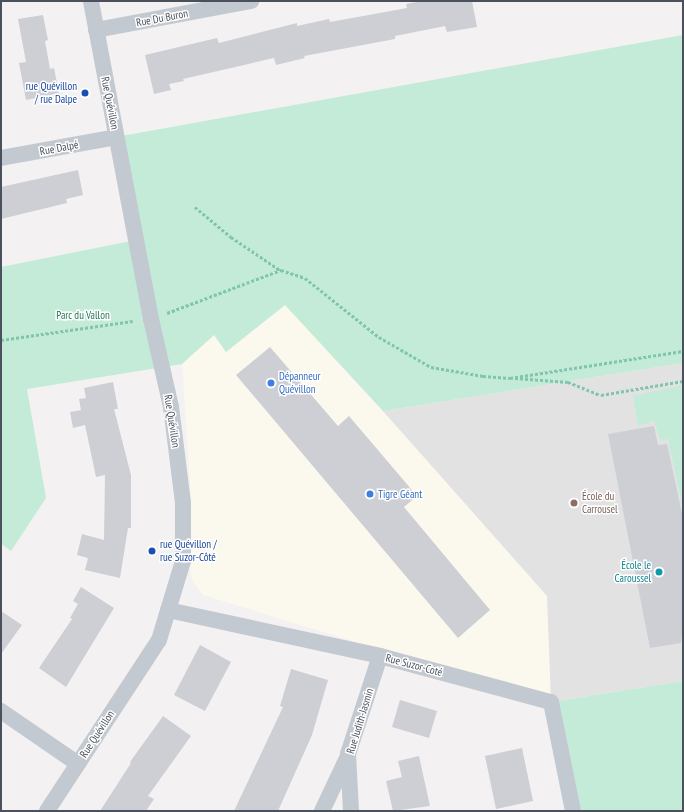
<!DOCTYPE html>
<html>
<head>
<meta charset="utf-8">
<style>
  body { margin:0 }
  #map { position:relative; width:684px; height:812px; overflow:hidden; background:#f3f1f1; font-family:"PT Sans Narrow",sans-serif }
  div>[style] { position:absolute }
  .commercial>* { inset:0; background:#fbf8ed }
  .education>* { inset:0; background:#e3e2e2 }
  .green>* { inset:0; background:#c4ebd8 }
  .building>* { inset:0; background:#cecfd4 }
  .path>* { height:2.5px; margin-top:-1.25px; transform-origin:0; background:repeating-linear-gradient(90deg,#7fc6ac 0 3px,transparent 0 5px) }
  .street>* { height:16px; margin:-8px; padding:0 8px; transform-origin:8px; border-radius:8px; background:#c3c9d1 }
  .dots>* { width:11px; height:11px; translate:-50% -50%; box-sizing:border-box; border:2px solid #fff; border-radius:50% }
  span { translate:-50% -50%; white-space:nowrap; text-align:center; line-height:1.15; -webkit-text-stroke:3px #fff; paint-order:stroke }
  .street-label { font-size:11px; color:#4a515c }
  .transit-label { font-size:11px; color:#164399 }
  .right { translate:-100% -50%; text-align:right }
  .left { translate:0 -50%; text-align:left }
  .park-label { font-size:11px; color:#217757 }
  .shop-label { font-size:11px; color:#366cbe }
  .education-label { font-size:11px; color:#785e54 }
  .culture-label { font-size:11px; color:#0d838f }
  .frame { position:absolute; inset:0; border:2px solid #4a515c; pointer-events:none }
</style>
</head>
<body>
<div id="map">
  <div class="commercial">
    <i style="clip-path:polygon(285px 305px,383px 411px,548px 596px,551px 702px,203px 595px,192px 580px,189px 563px,191px 498px,182px 364px,214px 335px,227px 351px)"></i>
  </div>
  <div class="education">
    <i style="clip-path:polygon(683px 363px,683px 681px,551px 702px,547px 596px,383px 411px)"></i>
  </div>
  <div class="green">
    <i style="clip-path:polygon(683px 35px,683px 363px,383px 411px,285px 305px,226px 352px,214px 335px,182px 364px,27px 389px,46px 498px,11px 551px,1px 544px,1px 267px,136px 240px,116px 137px)"></i>
    <i style="clip-path:polygon(683px 385px,683px 509px,668px 439px,660px 440px,654px 421px,638px 426px,633px 396px)"></i>
    <i style="clip-path:polygon(683px 681px,683px 811px,573px 811px,551px 702px)"></i>
  </div>
  <div class="building">
    <i style="clip-path:polygon(422px 1px,472px 1px,477px 27px,447px 32px,445px 26px,395px 36px,395px 39px,304px 56px,305px 58px,276px 65px,274px 58px,183px 79px,184px 81px,169px 84px,171px 90px,154px 94px,145px 55px,217px 38px,219px 43px,297px 23px,297px 26px,329px 19px,330px 22px,407px 8px,406px 4px)"></i>
    <i style="clip-path:polygon(43px 15px,48px 40px,45px 41px,50px 69px,54px 68px,59px 93px,26px 100px,19px 63px,26px 62px,18px 19px)"></i>
    <i style="clip-path:polygon(78px 170px,83px 195px,66px 199px,67px 203px,1px 219px,1px 187px)"></i>
    <i style="clip-path:polygon(270px 347px,338px 426px,349px 416px,417px 496px,404px 507px,490px 610px,458px 638px,236px 375px)"></i>
    <i style="clip-path:polygon(113px 382px,118px 409px,114px 409px,131px 475px,131px 528px,128px 528px,120px 578px,85px 570px,88px 558px,77px 555px,82px 534px,104px 540px,105px 475px,96px 477px,85px 425px,73px 428px,70px 412px,81px 410px,79px 399px,86px 398px,84px 388px)"></i>
    <i style="clip-path:polygon(654px 426px,658px 445px,667px 444px,683px 518px,683px 626px,681px 643px,650px 648px,608px 434px)"></i>
    <i style="clip-path:polygon(81px 587px,114px 608px,66px 687px,39px 668px,72px 619px,70px 618px,78px 604px,73px 601px)"></i>
    <i style="clip-path:polygon(1px 611px,22px 625px,1px 654px)"></i>
    <i style="clip-path:polygon(200px 645px,231px 662px,205px 711px,174px 695px)"></i>
    <i style="clip-path:polygon(291px 669px,328px 680px,312px 735px,278px 811px,234px 811px,283px 707px,280px 706px)"></i>
    <i style="clip-path:polygon(400px 700px,437px 711px,429px 738px,392px 727px)"></i>
    <i style="clip-path:polygon(163px 716px,191px 736px,148px 796px,154px 799px,146px 811px,100px 811px,131px 763px,130px 762px)"></i>
    <i style="clip-path:polygon(522px 748px,533px 801px,496px 809px,485px 756px)"></i>
    <i style="clip-path:polygon(419px 756px,430px 806px,393px 811px,386px 781px,402px 777px,398px 761px)"></i>
  </div>
  <div class="path">
    <i style="left:195px;top:207px;width:47px;rotate:39.8deg"></i>
    <i style="left:231px;top:237px;width:59px;rotate:34deg"></i>
    <i style="left:167px;top:313px;width:122px;rotate:-20.7deg"></i>
    <i style="left:281px;top:270px;width:25px;rotate:18deg"></i>
    <i style="left:305px;top:278px;width:95px;rotate:38.6deg"></i>
    <i style="left:379px;top:337px;width:60px;rotate:30deg"></i>
    <i style="left:431px;top:367px;width:53px;rotate:9.8deg"></i>
    <i style="left:483px;top:376px;width:27px;rotate:4deg"></i>
    <i style="left:510px;top:378px;width:175px;rotate:-8.9deg"></i>
    <i style="left:1px;top:340px;width:133px;rotate:-8.2deg"></i>
    <i style="left:515px;top:378px;width:53px;rotate:4.3deg"></i>
    <i style="left:568px;top:382px;width:35px;rotate:22deg"></i>
    <i style="left:601px;top:395px;width:83px;rotate:-9.7deg"></i>
  </div>
  <div class="street">
    <i style="left:96px;top:30px;width:158px;rotate:-10.6deg"></i>
    <i style="left:1px;top:158px;width:117px;rotate:-10.3deg"></i>
    <i style="left:168px;top:610px;width:217px;rotate:12.2deg"></i>
    <i style="left:380px;top:656px;width:177px;rotate:15.1deg"></i>
    <i style="left:551px;top:702px;width:111px;rotate:78.6deg"></i>
    <i style="left:1px;top:711px;width:93px;rotate:34.5deg"></i>
    <i style="left:47px;top:811px;width:204px;rotate:-56.8deg"></i>
    <i style="left:159px;top:640px;width:83px;rotate:-73.1deg"></i>
    <i style="left:183px;top:561px;width:58px;rotate:-90deg"></i>
    <i style="left:183px;top:503px;width:97px;rotate:-97.1deg"></i>
    <i style="left:171px;top:407px;width:90px;rotate:-102.8deg"></i>
    <i style="left:151px;top:319px;width:324px;rotate:-100.7deg"></i>
    <i style="left:322px;top:811px;width:59px;rotate:-64.7deg"></i>
    <i style="left:351px;top:811px;width:57px;rotate:-93deg"></i>
    <i style="left:348px;top:754px;width:103px;rotate:-71.9deg"></i>
  </div>
  <div class="dots">
    <i style="left:85px;top:93px;background:#1a4fb4"></i>
    <i style="left:271px;top:383px;background:#3f7fe0"></i>
    <i style="left:370px;top:494px;background:#3f7fe0"></i>
    <i style="left:574px;top:503px;background:#8d6e63"></i>
    <i style="left:152px;top:551px;background:#1a4fb4"></i>
    <i style="left:659px;top:572px;background:#0f9aa8"></i>
  </div>
  <div class="street-label">
    <span style="left:162px;top:18px;rotate:-11deg">Rue Du Buron</span>
    <span style="left:110px;top:103px;rotate:79deg">Rue Quévillon</span>
    <span style="left:59px;top:148px;rotate:-11deg">Rue Dalpé</span>
    <span style="left:172px;top:421px;rotate:81deg">Rue Quévillon</span>
    <span style="left:414px;top:665px;rotate:15deg">Rue Suzor-Coté</span>
    <span style="left:360px;top:721px;rotate:-73deg">Rue Judith-Jasmin</span>
    <span style="left:97px;top:734px;rotate:-57deg">Rue Quévillon</span>
  </div>
  <div class="transit-label">
    <span class="right" style="left:77px;top:93px">rue Quévillon<br>/ rue Dalpe</span>
    <span class="left" style="left:160px;top:551px">rue Quévillon /<br>rue Suzor-Côté</span>
  </div>
  <div class="park-label">
    <span style="left:83px;top:315px">Parc du Vallon</span>
  </div>
  <div class="shop-label">
    <span class="left" style="left:279px;top:383px">Dépanneur<br>Quévillon</span>
    <span class="left" style="left:378px;top:494px">Tigre Géant</span>
  </div>
  <div class="education-label">
    <span class="left" style="left:582px;top:503px">École du<br>Carrousel</span>
  </div>
  <div class="culture-label">
    <span class="right" style="left:651px;top:572px">École le<br>Caroussel</span>
  </div>
  <div class="frame"></div>
</div>
</body>
</html>
